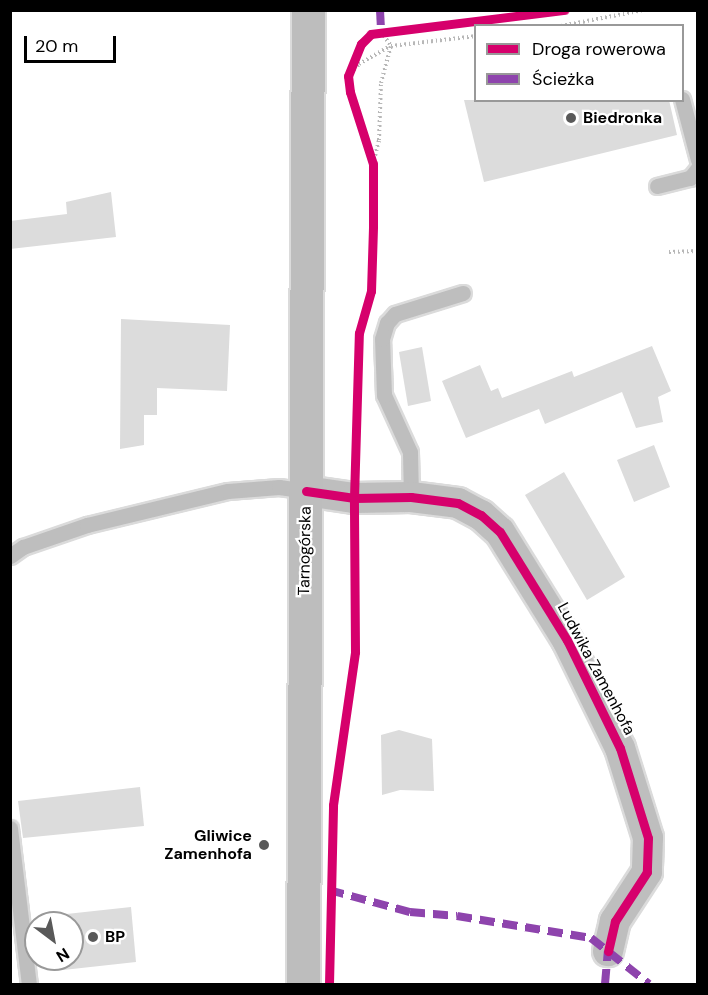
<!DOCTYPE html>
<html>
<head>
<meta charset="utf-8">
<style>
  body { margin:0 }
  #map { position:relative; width:708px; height:995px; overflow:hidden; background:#fff; font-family:"DM Sans",sans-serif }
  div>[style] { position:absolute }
  .building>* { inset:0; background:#dcdcdc }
  .path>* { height:4px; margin-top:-2px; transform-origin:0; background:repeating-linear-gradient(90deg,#b8b8b8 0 1.5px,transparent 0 4.5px) }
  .roads { filter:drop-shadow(2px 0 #dbdbdb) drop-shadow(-2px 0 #dbdbdb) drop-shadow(0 2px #dbdbdb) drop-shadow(0 -2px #dbdbdb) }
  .lane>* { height:15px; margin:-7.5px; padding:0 7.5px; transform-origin:7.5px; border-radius:7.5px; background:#bebebe }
  .street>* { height:30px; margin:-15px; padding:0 15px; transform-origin:15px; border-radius:15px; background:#bebebe }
  .primary>* { height:33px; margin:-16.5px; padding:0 16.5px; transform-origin:16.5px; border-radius:16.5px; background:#bdbdbd }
  .quiet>* { height:8px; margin-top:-4px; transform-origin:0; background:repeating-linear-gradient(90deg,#8e44ad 0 15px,transparent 0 23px) }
  .cycleway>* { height:9px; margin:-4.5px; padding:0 4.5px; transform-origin:4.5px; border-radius:4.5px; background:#d6006c }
  .dots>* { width:16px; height:16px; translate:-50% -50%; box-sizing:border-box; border:3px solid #fff; border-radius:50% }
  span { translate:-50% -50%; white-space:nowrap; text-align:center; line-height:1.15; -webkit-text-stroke:4.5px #fff; paint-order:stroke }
  .poi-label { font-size:16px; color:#000; font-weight:700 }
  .left { translate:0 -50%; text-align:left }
  .right { translate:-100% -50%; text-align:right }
  .street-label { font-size:16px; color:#000 }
  .frame { position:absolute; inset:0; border:12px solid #000; pointer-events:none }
  .legend { position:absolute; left:474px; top:24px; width:210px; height:78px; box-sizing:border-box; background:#fff; border:2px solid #999; margin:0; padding:8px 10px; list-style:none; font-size:18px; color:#000 }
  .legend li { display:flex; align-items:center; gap:12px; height:30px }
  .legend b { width:30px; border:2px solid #999 }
  .north { position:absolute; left:24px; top:911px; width:60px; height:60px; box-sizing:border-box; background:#fff; border:2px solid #999; border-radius:50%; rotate:148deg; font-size:16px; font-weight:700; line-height:24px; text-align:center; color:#000 }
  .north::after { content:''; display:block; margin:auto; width:21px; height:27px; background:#595959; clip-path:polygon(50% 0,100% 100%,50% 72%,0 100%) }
  .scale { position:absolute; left:24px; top:36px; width:92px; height:27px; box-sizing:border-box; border:3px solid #000; border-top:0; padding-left:8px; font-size:18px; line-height:21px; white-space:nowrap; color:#000; -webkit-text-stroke:4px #fff; paint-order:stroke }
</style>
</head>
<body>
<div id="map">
  <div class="building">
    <i style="clip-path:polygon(464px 100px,669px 100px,677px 135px,484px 182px)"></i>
    <i style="clip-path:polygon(111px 192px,116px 237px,10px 249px,10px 221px,67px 214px,66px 202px)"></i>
    <i style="clip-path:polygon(121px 319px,230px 325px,227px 391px,157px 388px,157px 415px,144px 415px,144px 445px,120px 449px)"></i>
    <i style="clip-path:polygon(652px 346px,671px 391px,658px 397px,663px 422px,636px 428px,622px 392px,545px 424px,539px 409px,466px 438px,442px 381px,480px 365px,491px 391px,498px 388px,502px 398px,572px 371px,574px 377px)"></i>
    <i style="clip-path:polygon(422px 347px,431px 401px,408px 406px,399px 352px)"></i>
    <i style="clip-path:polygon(654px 445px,670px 487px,634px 502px,617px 460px)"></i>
    <i style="clip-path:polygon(564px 472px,625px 577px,587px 600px,525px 495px)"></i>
    <i style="clip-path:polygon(399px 730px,432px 739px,434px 791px,400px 790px,382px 795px,381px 735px)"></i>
    <i style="clip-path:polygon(140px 787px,144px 826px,23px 838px,18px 801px)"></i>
    <i style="clip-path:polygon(131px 907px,136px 962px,54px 971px,52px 959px,72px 959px,72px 923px,49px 923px,48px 916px)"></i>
  </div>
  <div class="path">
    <i style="left:561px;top:26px;width:84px;rotate:-11deg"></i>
    <i style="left:381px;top:32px;width:17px;rotate:54deg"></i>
    <i style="left:391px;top:46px;width:86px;rotate:-6.7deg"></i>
    <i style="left:348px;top:76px;width:16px;rotate:-47deg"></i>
    <i style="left:359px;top:64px;width:36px;rotate:-30deg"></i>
    <i style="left:373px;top:164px;width:25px;rotate:-76deg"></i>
    <i style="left:379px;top:140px;width:57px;rotate:-88deg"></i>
    <i style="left:381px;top:83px;width:38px;rotate:-75deg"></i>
    <i style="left:669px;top:252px;width:29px;rotate:-2deg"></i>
  </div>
  <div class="roads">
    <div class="lane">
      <i style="left:682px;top:99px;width:63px;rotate:75.3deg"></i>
      <i style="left:657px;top:186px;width:34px;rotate:-14deg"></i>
      <i style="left:690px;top:178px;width:13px;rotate:-51deg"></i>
      <i style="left:411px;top:497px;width:45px;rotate:-91.3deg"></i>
      <i style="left:410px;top:452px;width:63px;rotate:-114.5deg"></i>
      <i style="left:384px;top:395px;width:56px;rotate:-92deg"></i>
      <i style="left:382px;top:339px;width:17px;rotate:-73deg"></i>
      <i style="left:387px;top:323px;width:12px;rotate:-48deg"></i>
      <i style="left:395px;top:314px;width:71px;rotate:-17.2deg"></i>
      <i style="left:10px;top:556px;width:16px;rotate:-35deg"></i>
      <i style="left:23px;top:547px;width:68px;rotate:-19deg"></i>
      <i style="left:87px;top:525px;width:145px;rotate:-13.6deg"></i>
      <i style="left:228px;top:491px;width:51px;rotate:-4.5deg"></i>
      <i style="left:279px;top:487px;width:27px;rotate:8deg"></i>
      <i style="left:10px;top:828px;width:157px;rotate:83.1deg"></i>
    </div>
    <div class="street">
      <i style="left:306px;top:491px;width:49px;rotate:8.3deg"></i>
      <i style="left:354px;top:498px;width:57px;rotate:-1deg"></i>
      <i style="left:411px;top:497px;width:47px;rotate:7.3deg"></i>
      <i style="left:458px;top:503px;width:26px;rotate:28deg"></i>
      <i style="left:481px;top:515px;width:25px;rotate:42deg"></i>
      <i style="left:500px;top:532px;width:127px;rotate:58.2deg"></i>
      <i style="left:567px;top:640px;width:120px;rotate:63.9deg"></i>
      <i style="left:620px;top:748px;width:94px;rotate:72.7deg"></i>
      <i style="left:648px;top:838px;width:34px;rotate:92deg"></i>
      <i style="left:647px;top:872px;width:59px;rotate:123.1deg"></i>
      <i style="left:615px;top:921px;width:31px;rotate:103deg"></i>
    </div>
    <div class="primary">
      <i style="left:303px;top:984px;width:974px;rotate:-89.71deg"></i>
    </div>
  </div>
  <div class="quiet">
    <i style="left:380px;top:10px;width:22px;rotate:87deg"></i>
    <i style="left:329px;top:890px;width:84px;rotate:15.2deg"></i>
    <i style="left:410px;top:912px;width:47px;rotate:4.9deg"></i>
    <i style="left:457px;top:916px;width:136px;rotate:9.3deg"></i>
    <i style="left:591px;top:938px;width:74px;rotate:38.4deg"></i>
    <i style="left:605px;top:984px;width:33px;rotate:-85deg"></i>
  </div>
  <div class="cycleway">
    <i style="left:306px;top:491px;width:49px;rotate:8.3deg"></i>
    <i style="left:354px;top:498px;width:57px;rotate:-1deg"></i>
    <i style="left:411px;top:497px;width:47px;rotate:7.3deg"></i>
    <i style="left:458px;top:503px;width:26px;rotate:28deg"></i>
    <i style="left:481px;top:515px;width:25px;rotate:42deg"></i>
    <i style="left:500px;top:532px;width:127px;rotate:58.2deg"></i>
    <i style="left:567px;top:640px;width:120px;rotate:63.9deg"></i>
    <i style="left:620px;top:748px;width:94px;rotate:72.7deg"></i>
    <i style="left:648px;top:838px;width:34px;rotate:92deg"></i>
    <i style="left:647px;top:872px;width:59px;rotate:123.1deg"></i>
    <i style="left:615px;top:921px;width:31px;rotate:103deg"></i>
    <i style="left:329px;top:984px;width:179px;rotate:-88.7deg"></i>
    <i style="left:333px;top:805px;width:155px;rotate:-81.8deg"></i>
    <i style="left:355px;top:652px;width:154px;rotate:-90.4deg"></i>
    <i style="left:354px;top:498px;width:165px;rotate:-88.3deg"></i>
    <i style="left:359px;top:333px;width:44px;rotate:-74.1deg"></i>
    <i style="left:371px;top:291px;width:65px;rotate:-88.2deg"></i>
    <i style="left:373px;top:226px;width:62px;rotate:-90deg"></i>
    <i style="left:373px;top:164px;width:76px;rotate:-107.7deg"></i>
    <i style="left:350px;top:92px;width:16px;rotate:-97deg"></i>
    <i style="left:348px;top:76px;width:35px;rotate:-68deg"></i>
    <i style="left:361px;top:44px;width:14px;rotate:-45deg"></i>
    <i style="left:371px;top:34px;width:195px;rotate:-7.1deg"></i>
  </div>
  <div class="dots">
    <i style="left:571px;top:118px;background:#595959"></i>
    <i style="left:264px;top:845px;background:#595959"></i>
    <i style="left:93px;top:937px;background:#595959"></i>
  </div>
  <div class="poi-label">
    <span class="left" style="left:583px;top:118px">Biedronka</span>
    <span class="right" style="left:252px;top:845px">Gliwice<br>Zamenhofa</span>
    <span class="left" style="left:105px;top:937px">BP</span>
  </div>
  <div class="street-label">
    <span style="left:305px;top:551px;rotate:-89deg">Tarnogórska</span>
    <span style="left:596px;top:669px;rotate:62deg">Ludwika Zamenhofa</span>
  </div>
  <div class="frame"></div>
  <ul class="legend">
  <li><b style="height:8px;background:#d6006c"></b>Droga rowerowa</li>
  <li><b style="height:8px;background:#8e44ad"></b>Ścieżka</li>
  </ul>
  <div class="north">N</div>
  <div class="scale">20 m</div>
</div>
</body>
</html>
